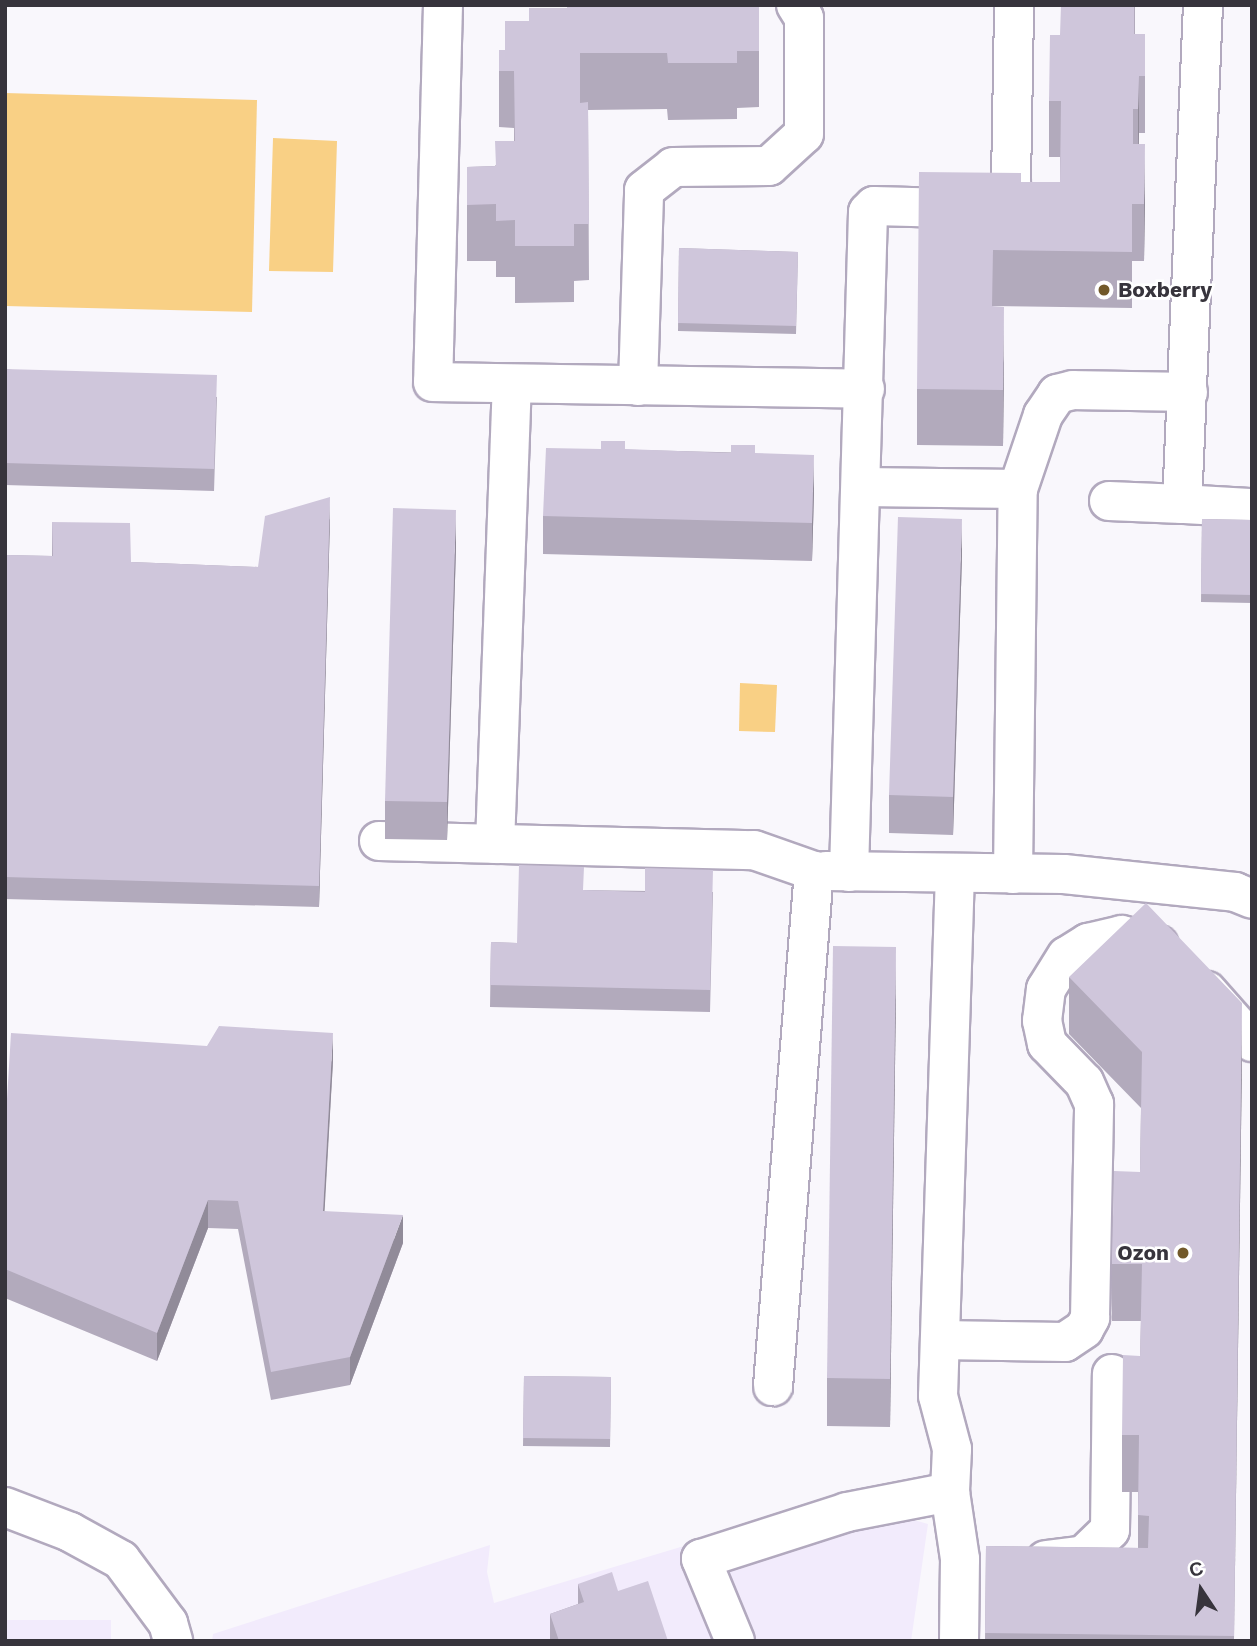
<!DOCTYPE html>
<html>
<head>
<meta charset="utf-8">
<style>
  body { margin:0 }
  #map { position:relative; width:1257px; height:1646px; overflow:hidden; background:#f9f7fc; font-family:"Work Sans",sans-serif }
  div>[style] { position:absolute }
  .built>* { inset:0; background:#f2ebfc }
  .green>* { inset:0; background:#f9d085 }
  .roads { filter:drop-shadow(2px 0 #b2a9be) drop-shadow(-2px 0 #b2a9be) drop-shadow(0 2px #b2a9be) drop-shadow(0 -2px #b2a9be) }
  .minor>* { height:38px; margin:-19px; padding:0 19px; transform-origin:19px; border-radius:19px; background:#fff }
  .wall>* { inset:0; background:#b2aabc }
  .shaded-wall>* { inset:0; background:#918b99 }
  .building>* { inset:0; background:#cfc6db }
  .dots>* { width:19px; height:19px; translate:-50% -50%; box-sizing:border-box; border:4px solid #fff; border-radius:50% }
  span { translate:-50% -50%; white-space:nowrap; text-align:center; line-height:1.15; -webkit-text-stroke:5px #fff; paint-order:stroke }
  .poi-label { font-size:21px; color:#37343c; font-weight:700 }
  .left { translate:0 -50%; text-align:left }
  .right { translate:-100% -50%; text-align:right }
  .frame { position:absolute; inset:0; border:7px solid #37343c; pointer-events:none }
  .north { position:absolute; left:1166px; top:1555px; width:70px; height:70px; -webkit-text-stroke:5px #fff; paint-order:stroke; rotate:347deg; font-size:19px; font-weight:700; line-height:28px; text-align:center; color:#37343c }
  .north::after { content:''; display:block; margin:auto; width:24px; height:32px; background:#37343c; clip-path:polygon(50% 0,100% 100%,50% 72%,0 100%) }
</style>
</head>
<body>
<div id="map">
  <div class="built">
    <i style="clip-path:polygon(794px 1513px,889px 1513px,928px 1524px,911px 1641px,212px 1641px,213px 1634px,490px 1545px,487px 1572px,494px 1603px)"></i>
    <i style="clip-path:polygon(5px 1620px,111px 1620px,111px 1641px,5px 1641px)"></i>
  </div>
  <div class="green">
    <i style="clip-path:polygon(5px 93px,257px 100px,252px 312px,5px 306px)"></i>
    <i style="clip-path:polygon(273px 138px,337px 141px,333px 272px,269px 271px)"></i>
    <i style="clip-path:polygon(740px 683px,777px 685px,775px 732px,739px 731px)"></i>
  </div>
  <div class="roads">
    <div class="minor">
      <i style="left:443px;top:5px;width:377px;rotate:91.5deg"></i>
      <i style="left:433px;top:382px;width:432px;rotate:0.9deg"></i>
      <i style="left:1203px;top:5px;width:499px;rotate:92.4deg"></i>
      <i style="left:1182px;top:504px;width:70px;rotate:3.3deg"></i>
      <i style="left:638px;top:386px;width:196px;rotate:-88.2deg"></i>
      <i style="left:644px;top:190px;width:37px;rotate:-38deg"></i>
      <i style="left:673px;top:167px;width:96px;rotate:-0.6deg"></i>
      <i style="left:769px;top:166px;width:47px;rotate:-42.4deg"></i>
      <i style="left:804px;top:134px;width:116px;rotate:-90deg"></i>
      <i style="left:804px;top:18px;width:15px;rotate:-122deg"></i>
      <i style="left:863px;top:487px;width:155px;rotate:0.7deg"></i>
      <i style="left:1109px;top:501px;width:73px;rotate:2.4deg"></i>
      <i style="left:379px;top:841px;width:375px;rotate:1.4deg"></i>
      <i style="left:754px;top:850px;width:64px;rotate:19.3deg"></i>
      <i style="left:814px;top:871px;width:517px;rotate:94.55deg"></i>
      <i style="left:495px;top:844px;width:460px;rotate:-87.9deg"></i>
      <i style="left:826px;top:871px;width:238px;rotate:0.7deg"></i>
      <i style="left:1064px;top:874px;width:172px;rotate:6deg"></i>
      <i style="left:1235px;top:892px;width:18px;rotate:22deg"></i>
      <i style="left:849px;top:872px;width:660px;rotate:-88.35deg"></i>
      <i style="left:868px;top:212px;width:8px;rotate:-45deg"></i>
      <i style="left:874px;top:206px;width:113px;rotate:1.5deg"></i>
      <i style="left:987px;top:209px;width:23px;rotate:-34deg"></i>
      <i style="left:1006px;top:196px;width:15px;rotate:-70deg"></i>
      <i style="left:1011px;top:182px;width:177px;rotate:-89deg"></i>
      <i style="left:955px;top:873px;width:523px;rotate:91.86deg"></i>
      <i style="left:938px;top:1396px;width:55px;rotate:75.2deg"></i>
      <i style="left:952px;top:1449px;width:43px;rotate:92.7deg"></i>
      <i style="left:950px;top:1492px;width:68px;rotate:81.5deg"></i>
      <i style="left:960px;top:1559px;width:82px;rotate:90.7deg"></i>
      <i style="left:1013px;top:874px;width:385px;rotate:-89.3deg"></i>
      <i style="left:1018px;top:489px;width:78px;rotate:-71.3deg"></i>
      <i style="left:1043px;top:415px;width:25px;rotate:-56deg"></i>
      <i style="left:1057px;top:394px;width:16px;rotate:-14deg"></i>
      <i style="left:1073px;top:390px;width:115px;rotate:1deg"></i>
      <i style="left:1207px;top:991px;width:68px;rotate:48.6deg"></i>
      <i style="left:940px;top:1340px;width:125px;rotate:0.9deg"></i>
      <i style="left:1065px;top:1342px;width:23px;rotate:-34deg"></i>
      <i style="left:1084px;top:1329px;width:13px;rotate:-61deg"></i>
      <i style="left:1090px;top:1318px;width:214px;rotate:-88.9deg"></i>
      <i style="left:1094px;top:1104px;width:24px;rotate:-114deg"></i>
      <i style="left:1084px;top:1082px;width:53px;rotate:-134.2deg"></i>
      <i style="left:1047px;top:1044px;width:24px;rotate:-102deg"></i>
      <i style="left:1042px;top:1021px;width:32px;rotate:-83deg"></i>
      <i style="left:1046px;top:989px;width:39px;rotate:-58deg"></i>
      <i style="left:1067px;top:956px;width:25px;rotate:-32deg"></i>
      <i style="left:1088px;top:943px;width:35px;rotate:-13deg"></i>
      <i style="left:1122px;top:935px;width:38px;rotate:15deg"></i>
      <i style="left:5px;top:1507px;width:70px;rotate:21deg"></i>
      <i style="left:70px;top:1532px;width:58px;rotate:28.8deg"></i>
      <i style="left:121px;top:1560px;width:79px;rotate:53.3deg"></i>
      <i style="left:168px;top:1623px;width:19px;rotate:74deg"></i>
      <i style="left:1046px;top:1560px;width:38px;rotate:-7deg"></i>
      <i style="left:1084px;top:1555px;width:36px;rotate:-44deg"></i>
      <i style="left:1110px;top:1530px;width:156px;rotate:-89.3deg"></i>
      <i style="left:735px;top:1641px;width:89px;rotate:-112.5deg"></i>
      <i style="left:701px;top:1559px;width:153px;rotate:-17.8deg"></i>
      <i style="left:847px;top:1512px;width:105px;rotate:-11deg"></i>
    </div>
  </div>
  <div class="wall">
    <i style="clip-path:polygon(759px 5px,759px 107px,737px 108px,737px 119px,668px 120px,667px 109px,588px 110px,589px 280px,574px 281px,574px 302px,515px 303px,515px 277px,496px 277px,496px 261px,467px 261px,467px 167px,495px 166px,514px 141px,514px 128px,499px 127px,499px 50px,505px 50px,529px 21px)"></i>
    <i style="clip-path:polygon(1135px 5px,1135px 34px,1145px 34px,1145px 133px,1139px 133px,1139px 144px,1145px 201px,1144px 261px,1132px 261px,1132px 308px,993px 306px,1004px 363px,1003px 446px,917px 445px,917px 389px,1021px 182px,1060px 182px,1060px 157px,1049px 157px,1049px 101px,1060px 35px)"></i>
    <i style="clip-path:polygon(679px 248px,798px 252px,796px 334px,678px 331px)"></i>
    <i style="clip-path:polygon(5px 369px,217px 397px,214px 491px,5px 485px)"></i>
    <i style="clip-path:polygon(601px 449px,755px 453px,814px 493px,812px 561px,543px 554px,543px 516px)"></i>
    <i style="clip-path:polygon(330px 519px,319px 907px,5px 899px,5px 555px,52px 556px,52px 522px,131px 562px,258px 567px)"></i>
    <i style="clip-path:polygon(1202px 519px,1252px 520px,1252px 603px,1201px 602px)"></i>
    <i style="clip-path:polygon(456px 548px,447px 840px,385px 839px,385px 801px)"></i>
    <i style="clip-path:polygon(962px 557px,953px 835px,889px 833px,889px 795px)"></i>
    <i style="clip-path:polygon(584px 890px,713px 892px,710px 1012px,490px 1007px,491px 942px,517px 943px)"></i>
    <i style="clip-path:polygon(1069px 977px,1242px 1060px,1234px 1641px,985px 1641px,986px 1546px,1138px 1548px,1138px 1492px,1122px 1492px,1122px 1435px,1140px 1356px,1141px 1321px,1112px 1321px,1112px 1264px,1140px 1172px,1141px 1108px,1069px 1034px)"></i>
    <i style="clip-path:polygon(896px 995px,890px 1427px,827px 1426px,827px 1378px)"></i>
    <i style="clip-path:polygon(333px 1061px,324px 1211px,403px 1243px,350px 1385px,271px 1400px,238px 1229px,208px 1228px,157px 1361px,5px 1298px,5px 1132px)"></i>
    <i style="clip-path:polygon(524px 1376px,611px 1377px,610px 1447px,523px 1446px)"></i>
    <i style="clip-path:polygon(578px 1584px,618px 1591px,668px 1641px,550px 1641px,550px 1614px,578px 1604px)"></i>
  </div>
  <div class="shaded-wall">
    <i style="clip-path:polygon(1139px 76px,1139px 133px,1138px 166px,1138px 109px)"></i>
    <i style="clip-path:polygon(1145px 144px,1145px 201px,1144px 261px,1144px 204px)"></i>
    <i style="clip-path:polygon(1004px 307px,1004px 363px,1003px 446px,1003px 390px)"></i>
    <i style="clip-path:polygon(814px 455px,814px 493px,812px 561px,812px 523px)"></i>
    <i style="clip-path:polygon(330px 497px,330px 519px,319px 907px,319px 886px)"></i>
    <i style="clip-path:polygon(456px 510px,456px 548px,447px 840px,447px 802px)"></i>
    <i style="clip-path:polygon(962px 519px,962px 557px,953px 835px,953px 797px)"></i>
    <i style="clip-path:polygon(896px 947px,896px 995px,890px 1427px,890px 1379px)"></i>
    <i style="clip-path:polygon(1242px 1003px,1242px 1060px,1234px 1641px)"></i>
    <i style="clip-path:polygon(333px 1033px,333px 1061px,323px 1239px,323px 1211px)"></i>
    <i style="clip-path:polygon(208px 1200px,208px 1228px,157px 1361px,157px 1333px)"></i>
    <i style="clip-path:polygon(403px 1215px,403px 1243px,350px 1385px,350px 1357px)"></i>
  </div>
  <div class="building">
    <i style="clip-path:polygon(567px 5px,759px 5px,759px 51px,737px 51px,737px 63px,668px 63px,667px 53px,580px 53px,580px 103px,588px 102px,589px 224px,574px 224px,574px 246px,515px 246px,515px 220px,496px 221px,496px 204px,467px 205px,467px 167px,496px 166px,495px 141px,515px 141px,514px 71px,499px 71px,499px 50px,505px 50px,505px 21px,529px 21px,529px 8px,567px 8px)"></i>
    <i style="clip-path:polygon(1061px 5px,1134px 5px,1134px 34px,1145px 34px,1145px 76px,1139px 76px,1138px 109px,1133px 109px,1133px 144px,1145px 144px,1144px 204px,1132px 204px,1132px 252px,993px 250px,992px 306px,1004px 307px,1003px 390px,917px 389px,919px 172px,1021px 173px,1021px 182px,1060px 182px,1061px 101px,1049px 101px,1050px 35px,1060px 35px)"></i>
    <i style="clip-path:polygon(679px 248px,798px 252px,796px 326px,678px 323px)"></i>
    <i style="clip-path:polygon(5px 369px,217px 375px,214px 469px,5px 463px)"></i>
    <i style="clip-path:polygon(601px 441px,625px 441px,625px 449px,731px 453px,731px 445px,755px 445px,755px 453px,814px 455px,812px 523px,543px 516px,546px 448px,601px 449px)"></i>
    <i style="clip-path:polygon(330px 497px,319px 886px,5px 877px,5px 555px,53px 556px,52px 522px,130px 523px,131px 562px,258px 567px,265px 516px)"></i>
    <i style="clip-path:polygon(393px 508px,456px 510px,447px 802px,385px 801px)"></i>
    <i style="clip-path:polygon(898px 517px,962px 519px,953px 797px,889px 795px)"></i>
    <i style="clip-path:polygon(1202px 519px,1252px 520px,1252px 595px,1201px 594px)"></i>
    <i style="clip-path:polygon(519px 865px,584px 867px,583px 890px,645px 892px,645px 868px,713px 870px,710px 990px,490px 985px,491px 942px,517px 943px)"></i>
    <i style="clip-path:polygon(1146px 903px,1242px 1003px,1234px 1636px,985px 1633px,986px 1546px,1148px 1548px,1149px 1516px,1138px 1515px,1139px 1435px,1122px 1435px,1123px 1355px,1140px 1356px,1142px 1264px,1112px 1264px,1114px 1171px,1140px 1172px,1142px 1052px,1069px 977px)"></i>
    <i style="clip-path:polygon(833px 946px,896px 947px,890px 1379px,827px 1378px)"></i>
    <i style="clip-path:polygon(219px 1026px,333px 1033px,323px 1211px,403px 1215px,350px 1357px,271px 1372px,238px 1201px,208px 1200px,157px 1333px,5px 1269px,5px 1132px,11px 1033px,207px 1046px)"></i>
    <i style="clip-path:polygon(524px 1376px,611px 1377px,610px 1439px,523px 1438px)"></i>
    <i style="clip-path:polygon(612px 1572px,618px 1591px,648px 1581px,668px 1641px,559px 1641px,550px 1614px,584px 1602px,578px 1584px)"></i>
  </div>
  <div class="dots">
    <i style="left:1104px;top:290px;background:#72592a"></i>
    <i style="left:1183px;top:1253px;background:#72592a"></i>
  </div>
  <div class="poi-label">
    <span class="left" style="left:1118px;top:290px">Boxberry</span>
    <span class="right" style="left:1169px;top:1253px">Ozon</span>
  </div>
  <div class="frame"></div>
  <div class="north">С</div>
</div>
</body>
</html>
